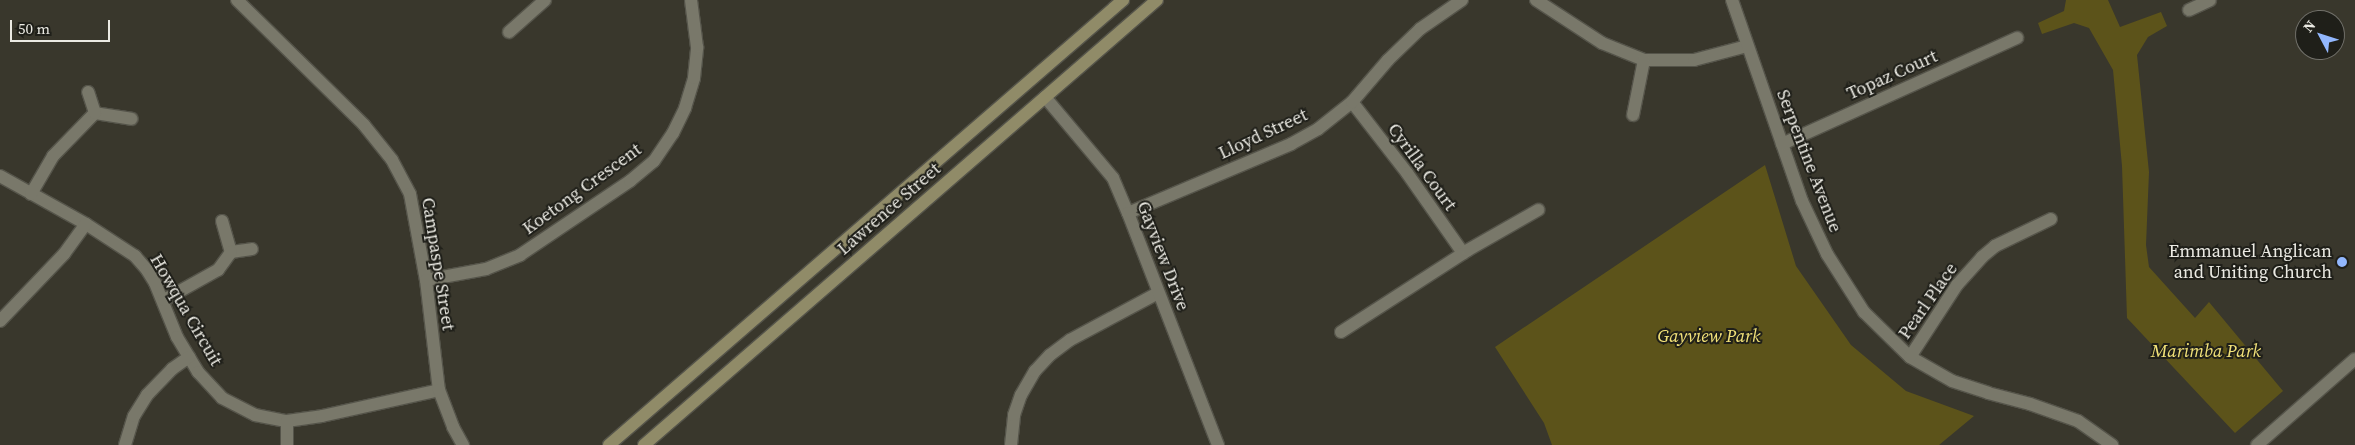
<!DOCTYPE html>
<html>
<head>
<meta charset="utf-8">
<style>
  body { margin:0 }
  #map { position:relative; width:2355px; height:445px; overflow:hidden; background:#39372c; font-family:"Source Serif 4",serif }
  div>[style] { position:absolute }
  .green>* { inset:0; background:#5c531a }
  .roads { filter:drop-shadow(1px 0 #55544a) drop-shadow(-1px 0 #55544a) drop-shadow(0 1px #55544a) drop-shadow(0 -1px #55544a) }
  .minor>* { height:12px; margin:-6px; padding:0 6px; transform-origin:6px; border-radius:6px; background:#79786a }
  .tertiary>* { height:12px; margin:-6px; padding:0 6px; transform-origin:6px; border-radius:6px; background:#79786a }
  .secondary>* { height:12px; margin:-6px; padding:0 6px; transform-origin:6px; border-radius:6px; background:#908b68 }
  .dots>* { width:14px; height:14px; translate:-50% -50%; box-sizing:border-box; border:2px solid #1f1f19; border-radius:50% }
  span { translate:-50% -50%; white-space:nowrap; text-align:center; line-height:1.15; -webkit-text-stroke:4px #1f1f19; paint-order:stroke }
  .street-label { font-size:18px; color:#ebeae3 }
  .poi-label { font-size:18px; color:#ebeae3 }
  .right { translate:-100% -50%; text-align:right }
  .park-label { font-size:18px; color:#f2e279; font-style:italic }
  .north { position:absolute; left:2295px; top:10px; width:50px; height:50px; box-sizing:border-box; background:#1f1f19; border:1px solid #71706a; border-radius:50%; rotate:310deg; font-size:14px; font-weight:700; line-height:20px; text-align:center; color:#ebeae3 }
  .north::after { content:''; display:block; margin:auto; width:18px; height:22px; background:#92b7fd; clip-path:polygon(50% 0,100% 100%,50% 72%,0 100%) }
  .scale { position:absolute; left:10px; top:20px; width:100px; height:22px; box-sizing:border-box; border:2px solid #ebeae3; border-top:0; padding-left:6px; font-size:15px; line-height:18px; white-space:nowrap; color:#ebeae3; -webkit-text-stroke:4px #1f1f19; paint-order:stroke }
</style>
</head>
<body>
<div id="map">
  <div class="green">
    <i style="clip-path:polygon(2066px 0,2108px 0,2120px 27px,2161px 12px,2167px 26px,2148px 37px,2137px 55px,2149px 172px,2146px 245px,2149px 267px,2195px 318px,2209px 302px,2283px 391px,2235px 433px,2127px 318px,2122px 166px,2113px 70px,2089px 28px,2074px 23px,2042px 34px,2038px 23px,2064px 11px)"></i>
    <i style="clip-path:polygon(1765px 165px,1796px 266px,1851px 345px,1906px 391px,1974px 416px,1939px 445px,1552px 445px,1544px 423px,1495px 347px)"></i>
  </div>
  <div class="roads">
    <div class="minor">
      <i style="left:1536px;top:0;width:79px;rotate:33.1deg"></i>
      <i style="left:1602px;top:43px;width:45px;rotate:22deg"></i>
      <i style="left:1644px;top:60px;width:50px"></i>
      <i style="left:1694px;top:60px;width:55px;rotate:-14.8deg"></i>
      <i style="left:1732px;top:0;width:213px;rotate:70.8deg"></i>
      <i style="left:1802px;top:201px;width:59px;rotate:64.7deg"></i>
      <i style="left:1827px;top:254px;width:69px;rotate:57.5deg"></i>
      <i style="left:1864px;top:312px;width:64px;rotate:44.4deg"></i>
      <i style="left:1910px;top:357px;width:48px;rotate:29.7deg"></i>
      <i style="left:1952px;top:381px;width:38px;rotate:18deg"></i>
      <i style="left:1988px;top:393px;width:43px;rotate:14.7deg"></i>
      <i style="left:2030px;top:404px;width:51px;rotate:19.5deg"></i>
      <i style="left:2078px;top:421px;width:42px;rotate:35.2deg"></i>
      <i style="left:2189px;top:10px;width:23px;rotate:-25deg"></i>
      <i style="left:509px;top:32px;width:48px;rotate:-41.6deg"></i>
      <i style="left:1352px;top:102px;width:90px;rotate:52.2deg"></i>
      <i style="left:1407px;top:173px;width:98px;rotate:55deg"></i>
      <i style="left:95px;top:113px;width:37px;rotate:9deg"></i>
      <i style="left:1633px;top:115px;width:56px;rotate:-78.7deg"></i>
      <i style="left:1782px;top:144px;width:258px;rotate:-24.3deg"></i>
      <i style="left:0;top:176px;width:98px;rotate:29.2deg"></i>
      <i style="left:86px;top:224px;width:59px;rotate:33.1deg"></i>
      <i style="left:135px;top:256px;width:18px;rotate:49deg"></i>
      <i style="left:147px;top:270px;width:15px;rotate:58deg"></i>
      <i style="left:155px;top:283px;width:58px;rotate:67.8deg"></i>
      <i style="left:177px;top:337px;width:41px;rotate:59deg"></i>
      <i style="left:198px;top:372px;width:35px;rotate:47deg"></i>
      <i style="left:222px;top:398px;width:37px;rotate:27deg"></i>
      <i style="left:255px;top:415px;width:33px;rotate:11deg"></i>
      <i style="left:287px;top:421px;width:35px;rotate:-8deg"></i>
      <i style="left:322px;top:416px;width:120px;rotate:-12.5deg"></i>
      <i style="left:31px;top:194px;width:44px;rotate:-59.9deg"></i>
      <i style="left:53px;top:156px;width:60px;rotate:-45.7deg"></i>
      <i style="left:95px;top:113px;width:22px;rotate:-108deg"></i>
      <i style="left:1128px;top:213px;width:177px;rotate:-22.9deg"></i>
      <i style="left:1291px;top:144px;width:31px;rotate:-29deg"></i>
      <i style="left:1318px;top:129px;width:43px;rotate:-38.5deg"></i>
      <i style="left:1352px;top:102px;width:55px;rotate:-49.4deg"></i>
      <i style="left:1388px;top:60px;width:45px;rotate:-44.1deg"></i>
      <i style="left:1420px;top:29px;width:51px;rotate:-34.6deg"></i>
      <i style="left:222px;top:221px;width:32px;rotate:74deg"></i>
      <i style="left:231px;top:252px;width:21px;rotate:-8deg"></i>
      <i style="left:426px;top:280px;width:61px;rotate:-10.4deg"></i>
      <i style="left:486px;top:269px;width:37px;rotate:-22deg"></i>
      <i style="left:520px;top:255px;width:133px;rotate:-33.9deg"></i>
      <i style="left:630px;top:181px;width:31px;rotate:-40deg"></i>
      <i style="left:654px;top:161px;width:34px;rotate:-56deg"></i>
      <i style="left:673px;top:133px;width:28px;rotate:-64deg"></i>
      <i style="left:685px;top:108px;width:31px;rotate:-73deg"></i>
      <i style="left:694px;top:78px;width:31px;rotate:-84deg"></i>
      <i style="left:697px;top:47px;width:47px;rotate:-97.3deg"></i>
      <i style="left:164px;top:300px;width:62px;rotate:-29.1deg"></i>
      <i style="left:218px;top:270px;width:22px;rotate:-54deg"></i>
      <i style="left:0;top:321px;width:93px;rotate:-46.3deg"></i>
      <i style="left:64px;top:254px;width:37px;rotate:-54deg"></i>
      <i style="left:1341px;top:332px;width:151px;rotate:-32.8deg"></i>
      <i style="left:1468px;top:250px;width:81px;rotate:-29.7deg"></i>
      <i style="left:1910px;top:357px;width:86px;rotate:-56.9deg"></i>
      <i style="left:1957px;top:285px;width:38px;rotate:-48deg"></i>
      <i style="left:1982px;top:257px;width:17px;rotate:-40deg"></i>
      <i style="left:1995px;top:246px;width:62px;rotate:-25.7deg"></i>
      <i style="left:125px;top:445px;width:30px;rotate:-73deg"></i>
      <i style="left:134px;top:416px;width:25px;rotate:-58deg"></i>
      <i style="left:147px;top:395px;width:36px;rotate:-46deg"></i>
      <i style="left:172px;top:369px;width:21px;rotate:-35deg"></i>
      <i style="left:287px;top:445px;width:24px;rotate:-90deg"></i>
      <i style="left:1011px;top:445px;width:30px;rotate:-84deg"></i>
      <i style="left:1014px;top:415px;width:21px;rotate:-71deg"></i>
      <i style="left:1021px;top:395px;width:28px;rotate:-60deg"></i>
      <i style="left:1035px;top:371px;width:22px;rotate:-47deg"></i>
      <i style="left:1050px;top:355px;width:25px;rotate:-37deg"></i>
      <i style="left:1070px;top:340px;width:100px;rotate:-28.1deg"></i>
    </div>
    <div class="tertiary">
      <i style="left:237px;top:0;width:178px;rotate:44.5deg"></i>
      <i style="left:364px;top:125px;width:45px;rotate:51.3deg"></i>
      <i style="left:392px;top:160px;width:38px;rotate:62deg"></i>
      <i style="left:410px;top:194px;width:87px;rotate:79.5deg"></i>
      <i style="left:426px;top:280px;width:111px;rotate:83.3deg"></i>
      <i style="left:439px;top:390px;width:40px;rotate:69deg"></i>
      <i style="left:453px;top:427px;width:21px;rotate:61deg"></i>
      <i style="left:1045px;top:97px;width:106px;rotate:50deg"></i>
      <i style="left:1113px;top:178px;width:38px;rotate:67deg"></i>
      <i style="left:1128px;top:213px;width:249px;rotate:68.8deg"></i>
      <i style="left:2257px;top:445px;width:130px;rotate:-41.3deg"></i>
    </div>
    <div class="secondary">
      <i style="left:609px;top:445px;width:680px;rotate:-40.88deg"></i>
      <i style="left:644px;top:445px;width:679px;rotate:-40.94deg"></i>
    </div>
  </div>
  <div class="dots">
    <i style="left:2342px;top:262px;background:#92b7fd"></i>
  </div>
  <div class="street-label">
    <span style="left:1892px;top:75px;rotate:-24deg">Topaz Court</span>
    <span style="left:1263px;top:134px;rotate:-25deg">Lloyd Street</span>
    <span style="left:1809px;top:161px;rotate:69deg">Serpentine Avenue</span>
    <span style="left:1422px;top:167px;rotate:54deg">Cyrilla Court</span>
    <span style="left:582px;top:189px;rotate:-36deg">Koetong Crescent</span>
    <span style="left:889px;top:209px;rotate:-41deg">Lawrence Street</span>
    <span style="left:1163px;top:256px;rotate:69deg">Gayview Drive</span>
    <span style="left:438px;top:264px;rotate:81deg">Campaspe Street</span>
    <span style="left:1928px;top:301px;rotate:-55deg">Pearl Place</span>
    <span style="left:186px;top:310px;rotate:60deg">Howqua Circuit</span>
  </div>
  <div class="poi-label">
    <span class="right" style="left:2332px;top:262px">Emmanuel Anglican<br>and Uniting Church</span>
  </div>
  <div class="park-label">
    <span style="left:1709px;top:336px">Gayview Park</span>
    <span style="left:2206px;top:351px">Marimba Park</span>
  </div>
  <div class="north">N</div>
  <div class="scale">50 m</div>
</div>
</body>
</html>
